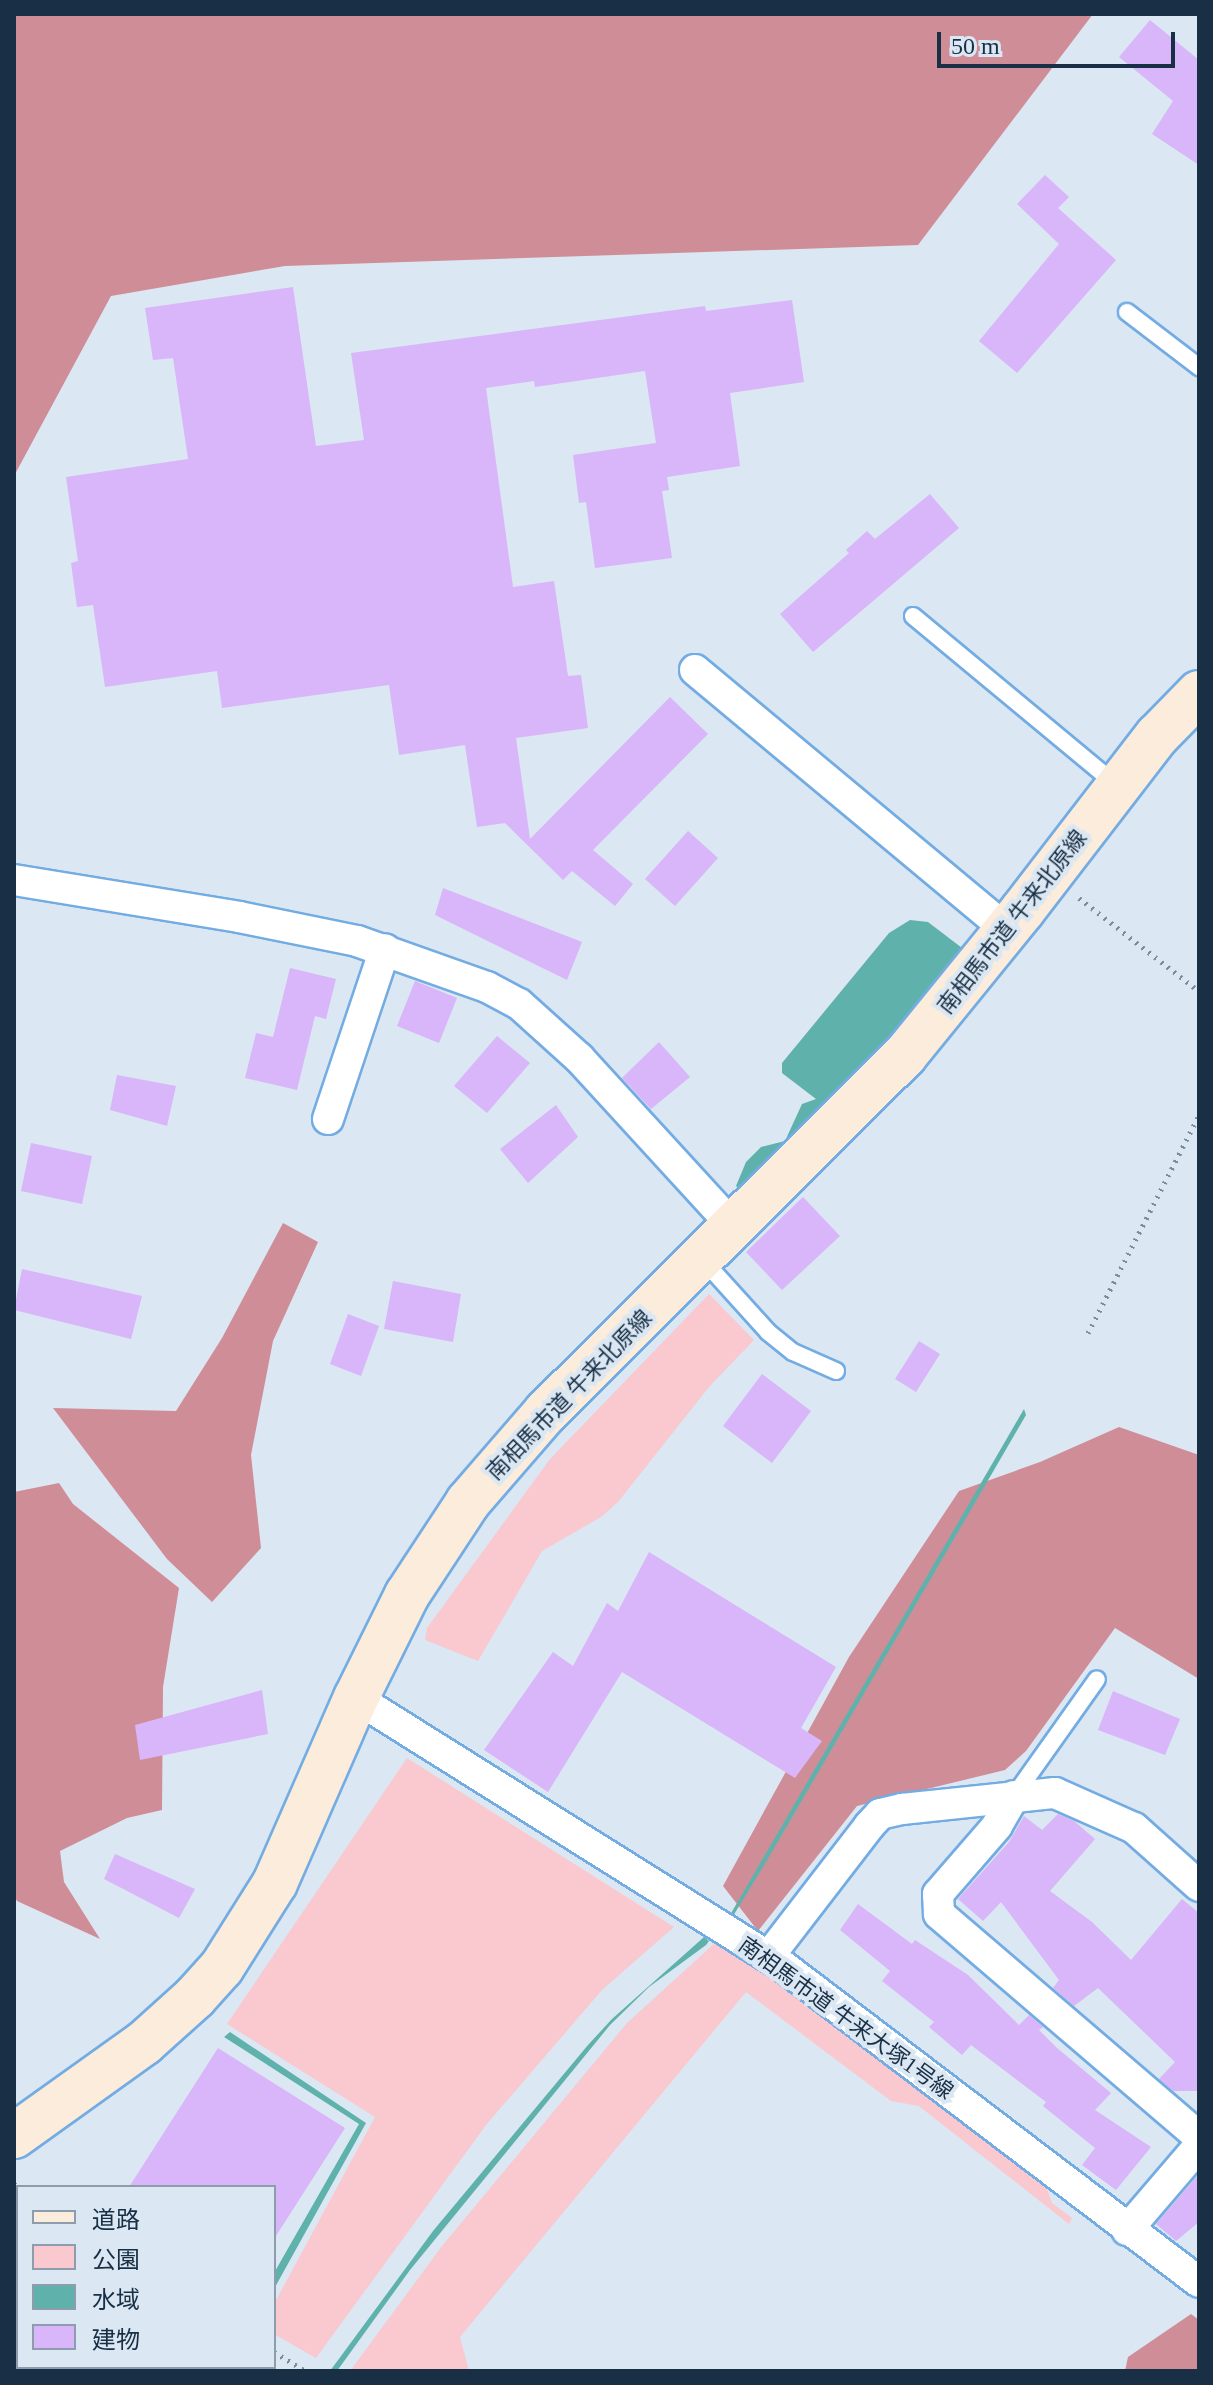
<!DOCTYPE html>
<html>
<head>
<meta charset="utf-8">
<style>
  body { margin:0 }
  #map { position:relative; width:1213px; height:2385px; overflow:hidden; background:#dbe7f2; font-family:"Times New Roman","Noto Sans JP",serif }
  div>[style] { position:absolute }
  .green>* { inset:0; background:#fac8cf }
  .forest>* { inset:0; background:#cf8d98 }
  .water>* { inset:0; background:#5fb2ab }
  .building>* { inset:0; background:#d9b5f9 }
  .path>* { height:5px; margin-top:-2.5px; transform-origin:0; background:repeating-linear-gradient(90deg,#7b8c9d 0 2px,transparent 0 8px) }
  .roads { filter:drop-shadow(2px 0 #73ace3) drop-shadow(-2px 0 #73ace3) drop-shadow(0 2px #73ace3) drop-shadow(0 -2px #73ace3) }
  .lane>* { height:16px; margin:-8px; padding:0 8px; transform-origin:8px; border-radius:8px; background:#fff }
  .street>* { height:30px; margin:-15px; padding:0 15px; transform-origin:15px; border-radius:15px; background:#fff }
  .secondary>* { height:44px; margin:-22px; padding:0 22px; transform-origin:22px; border-radius:22px; background:#fcecdb }
  span { translate:-50% -50%; white-space:nowrap; text-align:center; line-height:1.15; -webkit-text-stroke:8px #dbe7f2; paint-order:stroke }
  .street-label { font-size:22px; color:#182f45 }
  .frame { position:absolute; inset:0; border:16px solid #182f45; pointer-events:none }
  .legend { position:absolute; left:16px; top:2185px; width:260px; height:184px; box-sizing:border-box; background:#dbe7f2; border:2px solid #8d9dad; margin:0; padding:10px 14px; list-style:none; font-size:24px; color:#182f45 }
  .legend li { display:flex; align-items:center; gap:16px; height:40px }
  .legend b { width:40px; border:2px solid #8d9dad }
  .scale { position:absolute; left:937px; top:32px; width:238px; height:36px; box-sizing:border-box; border:4px solid #182f45; border-top:0; padding-left:10px; font-size:24px; line-height:28px; white-space:nowrap; color:#182f45; -webkit-text-stroke:6px #dbe7f2; paint-order:stroke }
</style>
</head>
<body>
<div id="map">
  <div class="green">
    <i style="clip-path:polygon(709px 1294px,754px 1340px,709px 1387px,618px 1502px,601px 1517px,542px 1551px,478px 1661px,425px 1640px,427px 1628px,550px 1459px)"></i>
    <i style="clip-path:polygon(407px 1758px,674px 1927px,602px 1990px,486px 2125px,316px 2358px,274px 2334px,274px 2304px,375px 2117px,227px 2024px)"></i>
    <i style="clip-path:polygon(716px 1942px,770px 1974px,1047px 2189px,1052px 2203px,1072px 2218px,1069px 2224px,919px 2106px,891px 2101px,746px 1992px,460px 2337px,469px 2371px,350px 2371px,442px 2246px,627px 2023px)"></i>
  </div>
  <div class="forest">
    <i style="clip-path:polygon(14px 14px,1093px 14px,918px 245px,285px 266px,111px 296px,14px 476px)"></i>
    <i style="clip-path:polygon(283px 1223px,318px 1242px,273px 1341px,251px 1455px,261px 1548px,212px 1602px,167px 1559px,53px 1408px,176px 1411px,222px 1338px)"></i>
    <i style="clip-path:polygon(1119px 1427px,1199px 1455px,1199px 1679px,1115px 1628px,1026px 1751px,1005px 1770px,857px 1806px,758px 1931px,723px 1886px,849px 1657px,959px 1491px,1040px 1462px)"></i>
    <i style="clip-path:polygon(59px 1483px,73px 1504px,179px 1588px,163px 1687px,162px 1810px,127px 1818px,60px 1851px,64px 1882px,100px 1939px,17px 1901px,14px 1895px,14px 1492px)"></i>
    <i style="clip-path:polygon(1191px 2314px,1199px 2320px,1199px 2371px,1125px 2371px,1128px 2357px)"></i>
  </div>
  <div class="water">
    <i style="clip-path:polygon(910px 920px,928px 922px,966px 951px,880px 1053px,743px 1192px,736px 1186px,746px 1162px,761px 1147px,785px 1141px,802px 1104px,816px 1099px,782px 1073px,782px 1063px,889px 933px)"></i>
    <i style="clip-path:polygon(1024px 1409px,1026px 1415px,766px 1862px,733px 1916px,730px 1915px)"></i>
    <i style="clip-path:polygon(704px 1937px,709px 1941px,706px 1945px,649px 1987px,610px 2025px,410px 2270px,337px 2371px,330px 2371px,433px 2231px,588px 2045px,612px 2019px)"></i>
    <i style="clip-path:polygon(230px 2032px,366px 2123px,274px 2289px,274px 2273px,359px 2124px,224px 2037px)"></i>
  </div>
  <div class="building">
    <i style="clip-path:polygon(1150px 20px,1199px 60px,1199px 165px,1152px 134px,1173px 101px,1119px 57px)"></i>
    <i style="clip-path:polygon(1045px 175px,1069px 197px,1058px 208px,1116px 260px,1017px 373px,979px 341px,1059px 244px,1017px 204px)"></i>
    <i style="clip-path:polygon(293px 287px,316px 446px,364px 440px,351px 353px,705px 306px,706px 311px,792px 300px,804px 382px,730px 393px,740px 466px,667px 477px,669px 490px,662px 491px,672px 558px,595px 568px,586px 502px,579px 503px,573px 455px,656px 443px,645px 371px,535px 387px,534px 381px,486px 388px,513px 587px,554px 581px,568px 676px,581px 675px,588px 728px,516px 738px,530px 839px,670px 697px,708px 734px,593px 850px,633px 884px,615px 906px,572px 871px,563px 880px,505px 823px,477px 827px,465px 745px,399px 755px,389px 685px,222px 708px,217px 671px,105px 687px,93px 605px,77px 607px,71px 563px,78px 561px,66px 477px,188px 459px,173px 358px,153px 360px,145px 308px)"></i>
    <i style="clip-path:polygon(930px 494px,959px 528px,813px 652px,780px 614px,849px 553px,846px 550px,867px 531px,875px 539px)"></i>
    <i style="clip-path:polygon(688px 831px,718px 858px,675px 906px,645px 879px)"></i>
    <i style="clip-path:polygon(443px 888px,582px 942px,567px 980px,435px 915px)"></i>
    <i style="clip-path:polygon(290px 968px,336px 979px,326px 1019px,315px 1016px,297px 1090px,245px 1078px,256px 1033px,273px 1037px)"></i>
    <i style="clip-path:polygon(415px 981px,457px 998px,439px 1043px,397px 1026px)"></i>
    <i style="clip-path:polygon(497px 1036px,530px 1063px,487px 1113px,454px 1086px)"></i>
    <i style="clip-path:polygon(659px 1042px,690px 1077px,651px 1109px,622px 1078px)"></i>
    <i style="clip-path:polygon(117px 1075px,176px 1086px,167px 1126px,110px 1110px)"></i>
    <i style="clip-path:polygon(556px 1105px,578px 1137px,528px 1183px,500px 1149px)"></i>
    <i style="clip-path:polygon(31px 1143px,92px 1156px,82px 1204px,21px 1191px)"></i>
    <i style="clip-path:polygon(803px 1197px,840px 1236px,782px 1290px,746px 1252px)"></i>
    <i style="clip-path:polygon(22px 1269px,142px 1296px,131px 1339px,14px 1310px)"></i>
    <i style="clip-path:polygon(393px 1281px,461px 1294px,453px 1342px,384px 1329px)"></i>
    <i style="clip-path:polygon(348px 1314px,379px 1326px,361px 1376px,330px 1364px)"></i>
    <i style="clip-path:polygon(919px 1341px,940px 1354px,916px 1392px,895px 1379px)"></i>
    <i style="clip-path:polygon(762px 1374px,811px 1411px,772px 1463px,723px 1426px)"></i>
    <i style="clip-path:polygon(649px 1552px,836px 1667px,801px 1728px,822px 1741px,795px 1778px,622px 1672px,548px 1792px,484px 1750px,553px 1652px,573px 1666px,607px 1603px,618px 1611px)"></i>
    <i style="clip-path:polygon(262px 1690px,268px 1734px,140px 1760px,135px 1725px)"></i>
    <i style="clip-path:polygon(1113px 1691px,1180px 1719px,1165px 1755px,1098px 1730px)"></i>
    <i style="clip-path:polygon(1058px 1814px,1074px 1821px,1095px 1839px,1050px 1891px,1092px 1922px,1131px 1960px,1182px 1899px,1199px 1913px,1199px 2091px,1173px 2091px,1159px 2079px,1175px 2062px,1098px 1988px,1074px 2006px,1053px 1988px,1059px 1980px,1001px 1902px,983px 1921px,958px 1899px,1009px 1842px,1024px 1816px,1042px 1830px)"></i>
    <i style="clip-path:polygon(115px 1854px,195px 1889px,179px 1918px,104px 1879px)"></i>
    <i style="clip-path:polygon(858px 1904px,912px 1944px,915px 1940px,968px 1975px,1019px 2025px,1029px 2015px,1043px 2027px,1039px 2030px,1057px 2048px,1111px 2093px,1095px 2110px,1151px 2147px,1116px 2190px,1082px 2165px,1095px 2148px,1043px 2106px,1046px 2102px,971px 2045px,962px 2055px,929px 2027px,934px 2022px,882px 1981px,890px 1971px,840px 1930px)"></i>
    <i style="clip-path:polygon(218px 2048px,345px 2128px,274px 2239px,274px 2187px,129px 2187px)"></i>
    <i style="clip-path:polygon(1199px 2174px,1199px 2222px,1176px 2241px,1156px 2224px)"></i>
  </div>
  <div class="path">
    <i style="left:1079px;top:898px;width:152px;rotate:37.8deg"></i>
    <i style="left:1088px;top:1333px;width:245px;rotate:-63deg"></i>
    <i style="left:14px;top:2184px;width:6px;rotate:31deg"></i>
    <i style="left:274px;top:2352px;width:37px;rotate:31deg"></i>
  </div>
  <div class="roads">
    <div class="lane">
      <i style="left:1127px;top:312px;width:91px;rotate:37.4deg"></i>
      <i style="left:913px;top:616px;width:266px;rotate:39.7deg"></i>
      <i style="left:703px;top:1260px;width:97px;rotate:47.9deg"></i>
      <i style="left:768px;top:1332px;width:32px;rotate:39deg"></i>
      <i style="left:793px;top:1352px;width:47px;rotate:23.8deg"></i>
      <i style="left:1014px;top:1796px;width:143px;rotate:-54.6deg"></i>
    </div>
    <div class="street">
      <i style="left:695px;top:670px;width:406px;rotate:39.8deg"></i>
      <i style="left:14px;top:880px;width:228px;rotate:9.3deg"></i>
      <i style="left:239px;top:917px;width:120px;rotate:11.5deg"></i>
      <i style="left:357px;top:941px;width:138px;rotate:19.5deg"></i>
      <i style="left:487px;top:987px;width:36px;rotate:28deg"></i>
      <i style="left:519px;top:1004px;width:81px;rotate:42deg"></i>
      <i style="left:579px;top:1058px;width:229px;rotate:47.5deg"></i>
      <i style="left:328px;top:1119px;width:179px;rotate:-71.5deg"></i>
      <i style="left:356px;top:1698px;width:499px;rotate:32.1deg"></i>
      <i style="left:779px;top:1963px;width:527px;rotate:37.22deg"></i>
      <i style="left:1014px;top:1796px;width:34px;rotate:120deg"></i>
      <i style="left:997px;top:1826px;width:90px;rotate:130.9deg"></i>
      <i style="left:938px;top:1894px;width:20px;rotate:87deg"></i>
      <i style="left:939px;top:1914px;width:343px;rotate:40.6deg"></i>
      <i style="left:769px;top:1956px;width:164px;rotate:-52.4deg"></i>
      <i style="left:869px;top:1826px;width:16px;rotate:-47deg"></i>
      <i style="left:880px;top:1814px;width:23px;rotate:-13deg"></i>
      <i style="left:902px;top:1809px;width:154px;rotate:-6deg"></i>
      <i style="left:1055px;top:1793px;width:86px;rotate:23.9deg"></i>
      <i style="left:1134px;top:1828px;width:87px;rotate:41.7deg"></i>
      <i style="left:1127px;top:2230px;width:111px;rotate:-49.4deg"></i>
    </div>
    <div class="secondary">
      <i style="left:14px;top:2136px;width:160px;rotate:-35.6deg"></i>
      <i style="left:144px;top:2043px;width:69px;rotate:-42deg"></i>
      <i style="left:195px;top:1997px;width:40px;rotate:-48deg"></i>
      <i style="left:222px;top:1967px;width:99px;rotate:-57.8deg"></i>
      <i style="left:275px;top:1883px;width:202px;rotate:-66.4deg"></i>
      <i style="left:356px;top:1698px;width:115px;rotate:-63.7deg"></i>
      <i style="left:407px;top:1595px;width:111px;rotate:-56.7deg"></i>
      <i style="left:468px;top:1502px;width:119px;rotate:-49.1deg"></i>
      <i style="left:546px;top:1412px;width:506px;rotate:-44.84deg"></i>
      <i style="left:905px;top:1055px;width:186px;rotate:-50.9deg"></i>
      <i style="left:1022px;top:911px;width:221px;rotate:-52.4deg"></i>
      <i style="left:1157px;top:736px;width:60px;rotate:-45.7deg"></i>
    </div>
  </div>
  <div class="street-label">
    <span style="left:1012px;top:922px;rotate:-52deg">南相馬市道 牛来北原線</span>
    <span style="left:569px;top:1395px;rotate:-46deg">南相馬市道 牛来北原線</span>
    <span style="left:846px;top:2018px;rotate:36deg">南相馬市道 牛来大塚1号線</span>
  </div>
  <div class="frame"></div>
  <ul class="legend">
  <li><b style="height:10px;background:#fcecdb"></b>道路</li>
  <li><b style="height:22px;background:#fac8cf"></b>公園</li>
  <li><b style="height:22px;background:#5fb2ab"></b>水域</li>
  <li><b style="height:22px;background:#d9b5f9"></b>建物</li>
  </ul>
  <div class="scale">50 m</div>
</div>
</body>
</html>
